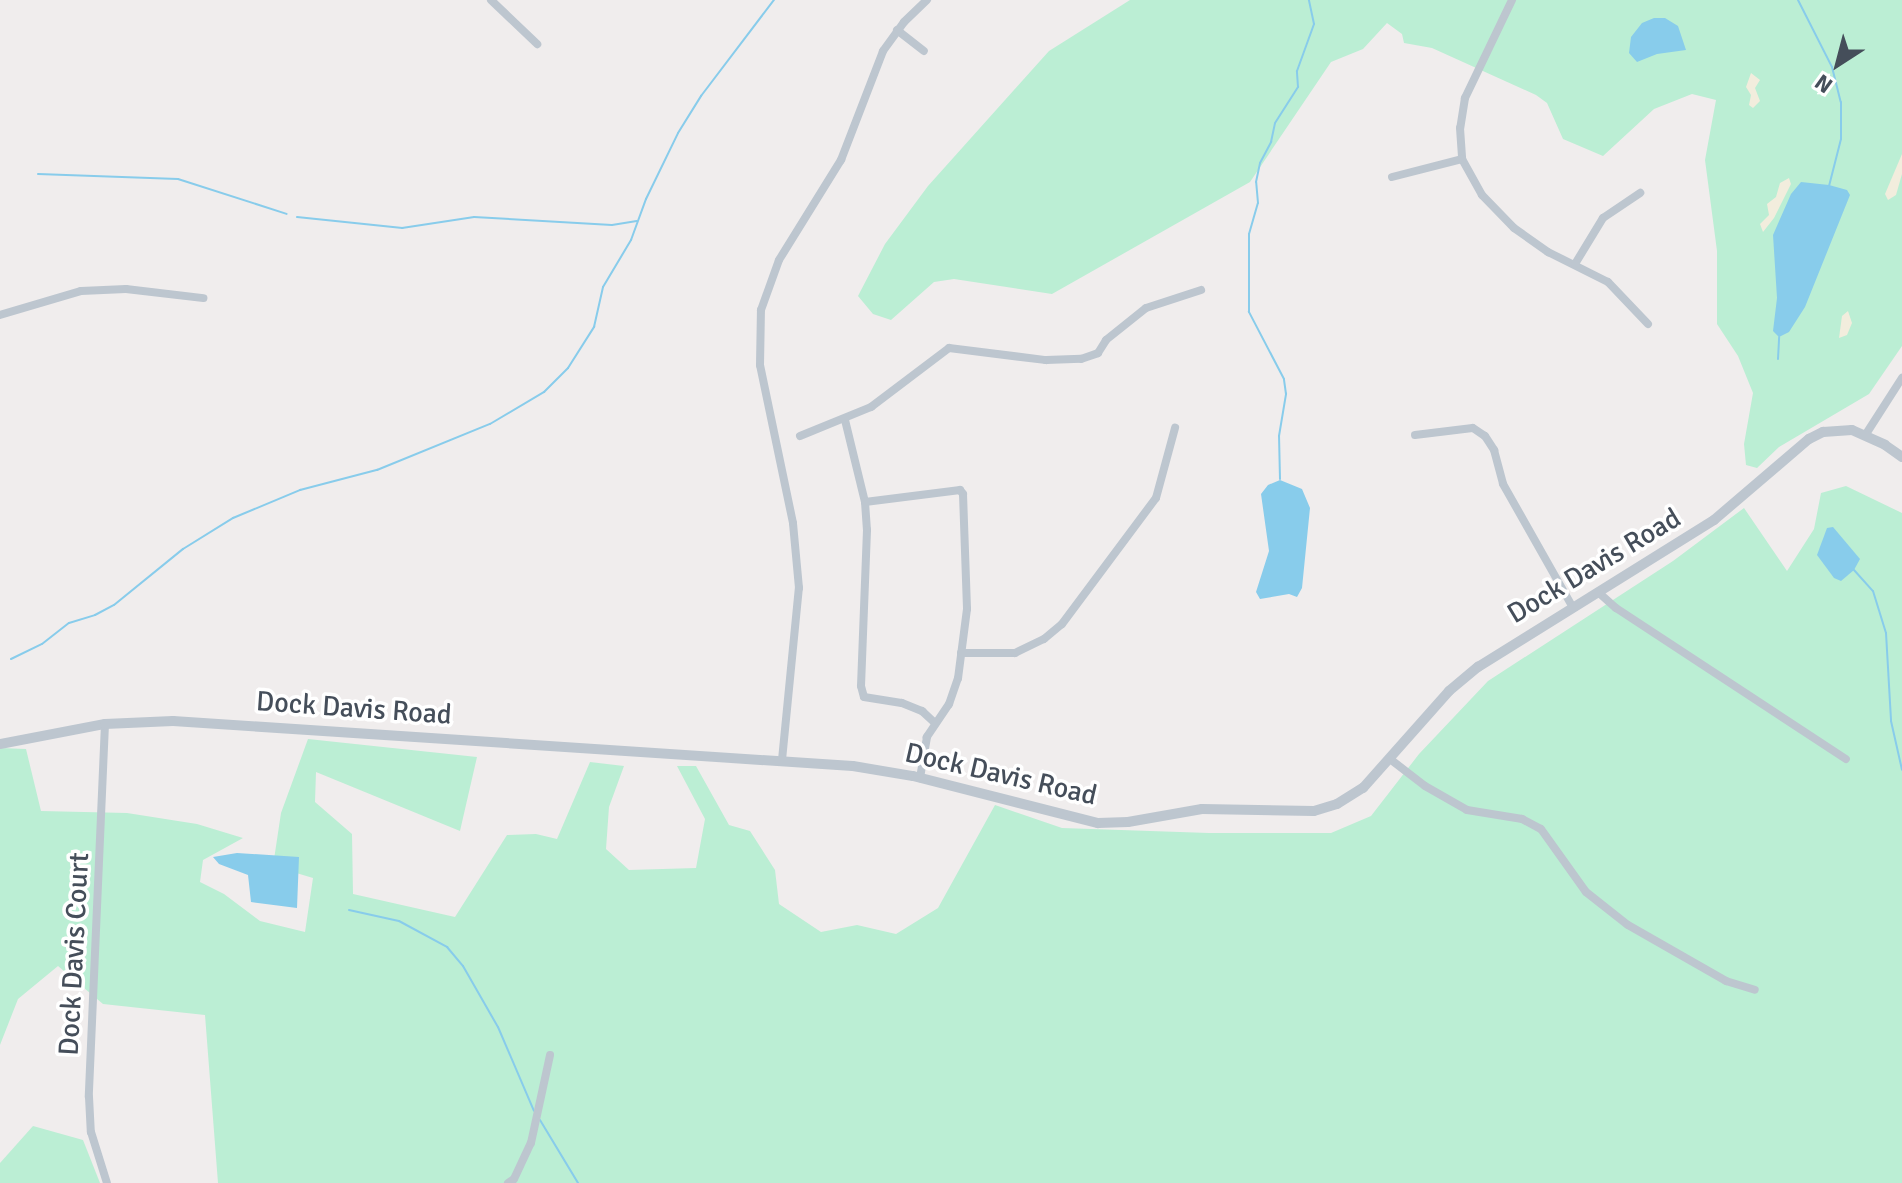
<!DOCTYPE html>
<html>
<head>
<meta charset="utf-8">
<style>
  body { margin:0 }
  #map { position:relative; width:1902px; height:1183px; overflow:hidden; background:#f0eded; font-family:Signika,sans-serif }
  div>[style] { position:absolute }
  .green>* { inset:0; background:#bbeed4 }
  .sand>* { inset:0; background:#f2eddd }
  .water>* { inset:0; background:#88cceb }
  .stream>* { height:2px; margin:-1px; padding:0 1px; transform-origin:1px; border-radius:1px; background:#88cceb }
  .minor>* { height:8px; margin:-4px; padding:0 4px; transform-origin:4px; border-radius:4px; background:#bdc6cf }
  .tertiary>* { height:10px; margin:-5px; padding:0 5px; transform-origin:5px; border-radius:5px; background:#bdc6cf }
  span { translate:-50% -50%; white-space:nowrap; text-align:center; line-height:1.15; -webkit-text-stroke:7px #fff; paint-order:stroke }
  .street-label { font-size:28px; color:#454e5a }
  .north { position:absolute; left:1798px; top:24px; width:80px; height:80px; -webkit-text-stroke:6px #fff; paint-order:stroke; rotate:216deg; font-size:22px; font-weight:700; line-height:32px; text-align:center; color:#454e5a }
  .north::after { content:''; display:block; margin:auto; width:28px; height:36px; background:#454e5a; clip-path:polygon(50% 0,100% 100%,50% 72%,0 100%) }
</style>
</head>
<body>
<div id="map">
  <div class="green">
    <i style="clip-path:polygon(1130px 0,1902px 0,1902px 346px,1869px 394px,1779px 447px,1757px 468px,1746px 465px,1744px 444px,1753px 393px,1738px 356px,1717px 324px,1717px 251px,1705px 160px,1716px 100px,1692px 94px,1654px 109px,1603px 156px,1563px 139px,1547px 103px,1536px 95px,1432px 48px,1404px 43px,1402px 34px,1387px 23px,1363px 49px,1331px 62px,1250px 182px,1052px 294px,954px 279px,934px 282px,891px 320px,873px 314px,858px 296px,885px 244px,928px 186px,1049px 51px)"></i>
    <i style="clip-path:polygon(1846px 486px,1902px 513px,1902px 1183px,218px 1183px,205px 1015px,103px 1004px,58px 966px,18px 999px,0 1045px,0 748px,26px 749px,41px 811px,127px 813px,197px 824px,243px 838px,203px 860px,200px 882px,224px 894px,260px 921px,305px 932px,313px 878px,273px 866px,281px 813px,308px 739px,477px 757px,460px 831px,316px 772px,315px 802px,352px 834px,353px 894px,455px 917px,507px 835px,536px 834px,557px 839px,590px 762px,624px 766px,609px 807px,606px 849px,629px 870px,696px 868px,705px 819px,677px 766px,696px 766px,729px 825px,750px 831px,775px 870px,779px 904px,821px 932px,857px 925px,896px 934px,938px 908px,995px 805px,1062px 828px,1209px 833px,1331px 833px,1371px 816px,1419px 754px,1488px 681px,1673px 561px,1744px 508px,1787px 571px,1814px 529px,1821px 493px)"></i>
    <i style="clip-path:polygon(33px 1126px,83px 1140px,100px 1183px,0 1183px,0 1163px)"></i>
  </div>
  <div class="sand">
    <i style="clip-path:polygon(1751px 73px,1760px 80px,1755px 88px,1760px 101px,1753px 108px,1749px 105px,1751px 95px,1746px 87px)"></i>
    <i style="clip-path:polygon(1902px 154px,1902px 174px,1896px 195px,1888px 200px,1885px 194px)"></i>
    <i style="clip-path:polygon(1789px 178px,1791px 184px,1774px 218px,1763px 232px,1760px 224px,1769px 215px,1767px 204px,1776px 197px,1780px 183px)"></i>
    <i style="clip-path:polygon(1848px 311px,1852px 323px,1847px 335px,1839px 338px,1842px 316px)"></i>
  </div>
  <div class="water">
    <i style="clip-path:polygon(1654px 18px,1665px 18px,1678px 26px,1686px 50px,1657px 54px,1637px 62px,1629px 53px,1631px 37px,1642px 23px)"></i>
    <i style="clip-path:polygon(1801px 182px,1829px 185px,1847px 190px,1850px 195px,1805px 307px,1789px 332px,1779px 337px,1773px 331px,1777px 298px,1773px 235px,1791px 194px)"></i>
    <i style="clip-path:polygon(1280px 480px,1302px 489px,1310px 508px,1302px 588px,1297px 597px,1289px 594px,1260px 599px,1256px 592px,1269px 551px,1261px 494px,1268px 485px)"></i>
    <i style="clip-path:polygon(1833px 527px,1860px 559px,1854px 570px,1841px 581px,1834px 578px,1817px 555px,1827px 528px)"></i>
    <i style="clip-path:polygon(237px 853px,299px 857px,297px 908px,251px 902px,248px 875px,219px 864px,213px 857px)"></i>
  </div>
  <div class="stream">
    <i style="left:1798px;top:0;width:75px;rotate:63.1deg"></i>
    <i style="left:1832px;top:67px;width:36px;rotate:76deg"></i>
    <i style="left:1841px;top:102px;width:37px;rotate:90deg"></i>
    <i style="left:1841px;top:139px;width:49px;rotate:104.3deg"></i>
    <i style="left:38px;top:174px;width:140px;rotate:2deg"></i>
    <i style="left:178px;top:179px;width:114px;rotate:17.8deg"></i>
    <i style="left:297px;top:217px;width:106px;rotate:6deg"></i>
    <i style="left:402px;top:228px;width:73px;rotate:-8.7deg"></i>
    <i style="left:474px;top:217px;width:138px;rotate:3.3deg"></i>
    <i style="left:612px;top:225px;width:25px;rotate:-9deg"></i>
    <i style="left:1778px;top:359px;width:22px;rotate:-87deg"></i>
    <i style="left:1280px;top:479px;width:43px;rotate:-91.3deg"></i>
    <i style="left:1279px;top:436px;width:43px;rotate:-80.5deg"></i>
    <i style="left:1286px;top:394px;width:15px;rotate:-98deg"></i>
    <i style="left:1284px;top:379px;width:76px;rotate:-117.6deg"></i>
    <i style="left:1249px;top:312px;width:78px;rotate:-90deg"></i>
    <i style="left:1249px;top:234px;width:32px;rotate:-74deg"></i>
    <i style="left:1258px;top:203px;width:21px;rotate:-95deg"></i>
    <i style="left:1256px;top:182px;width:19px;rotate:-78deg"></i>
    <i style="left:1260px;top:163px;width:24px;rotate:-62deg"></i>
    <i style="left:1271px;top:142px;width:19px;rotate:-78deg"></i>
    <i style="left:1275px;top:123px;width:43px;rotate:-57.4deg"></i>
    <i style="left:1298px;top:87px;width:16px;rotate:-94deg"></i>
    <i style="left:1297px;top:71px;width:50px;rotate:-70.1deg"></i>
    <i style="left:1314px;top:24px;width:25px;rotate:-102deg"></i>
    <i style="left:1854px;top:570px;width:28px;rotate:48deg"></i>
    <i style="left:1873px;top:591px;width:44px;rotate:72.8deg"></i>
    <i style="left:1886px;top:633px;width:88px;rotate:86.7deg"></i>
    <i style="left:1891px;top:721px;width:50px;rotate:77.3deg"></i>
    <i style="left:11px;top:659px;width:34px;rotate:-26deg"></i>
    <i style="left:42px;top:644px;width:34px;rotate:-38deg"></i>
    <i style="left:69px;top:623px;width:27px;rotate:-17deg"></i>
    <i style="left:95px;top:615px;width:21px;rotate:-28deg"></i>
    <i style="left:114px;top:605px;width:89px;rotate:-39.1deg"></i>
    <i style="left:183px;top:549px;width:59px;rotate:-31.8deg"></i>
    <i style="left:233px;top:518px;width:73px;rotate:-22.7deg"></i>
    <i style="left:300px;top:490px;width:80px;rotate:-14.6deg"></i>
    <i style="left:377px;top:470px;width:122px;rotate:-22.2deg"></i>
    <i style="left:490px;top:424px;width:63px;rotate:-30.7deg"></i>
    <i style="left:544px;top:392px;width:34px;rotate:-45deg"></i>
    <i style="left:568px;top:368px;width:49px;rotate:-57.6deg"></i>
    <i style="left:594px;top:327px;width:41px;rotate:-77.3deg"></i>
    <i style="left:603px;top:287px;width:55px;rotate:-59.2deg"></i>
    <i style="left:631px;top:240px;width:44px;rotate:-69.9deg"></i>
    <i style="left:646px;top:199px;width:73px;rotate:-64.1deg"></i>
    <i style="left:678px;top:133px;width:44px;rotate:-58.1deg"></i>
    <i style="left:701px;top:96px;width:121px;rotate:-52.8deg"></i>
    <i style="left:349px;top:910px;width:51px;rotate:12.4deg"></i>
    <i style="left:399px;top:921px;width:55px;rotate:28.4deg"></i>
    <i style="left:447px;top:947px;width:25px;rotate:50deg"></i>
    <i style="left:463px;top:966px;width:70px;rotate:60.2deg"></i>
    <i style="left:498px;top:1027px;width:91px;rotate:66.8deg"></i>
    <i style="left:540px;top:1120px;width:74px;rotate:58.9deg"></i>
  </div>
  <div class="minor">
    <i style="left:491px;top:0;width:64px;rotate:43.7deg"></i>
    <i style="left:1512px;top:0;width:109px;rotate:115.6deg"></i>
    <i style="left:1465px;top:98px;width:30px;rotate:99deg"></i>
    <i style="left:1460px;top:128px;width:31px;rotate:86deg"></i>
    <i style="left:1462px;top:159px;width:41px;rotate:60.9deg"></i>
    <i style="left:1482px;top:195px;width:46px;rotate:45.9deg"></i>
    <i style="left:1514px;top:228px;width:42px;rotate:35.2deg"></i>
    <i style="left:1548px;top:252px;width:67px;rotate:26.6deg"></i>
    <i style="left:1608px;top:282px;width:58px;rotate:46.4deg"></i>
    <i style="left:897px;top:30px;width:34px;rotate:38deg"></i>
    <i style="left:1392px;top:177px;width:72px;rotate:-14.4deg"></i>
    <i style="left:1575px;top:264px;width:54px;rotate:-58.7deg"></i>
    <i style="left:1603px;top:218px;width:45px;rotate:-34deg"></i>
    <i style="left:0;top:315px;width:84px;rotate:-16.5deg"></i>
    <i style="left:81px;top:291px;width:45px;rotate:-2.5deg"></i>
    <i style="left:126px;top:289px;width:78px;rotate:6.7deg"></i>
    <i style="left:845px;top:420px;width:84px;rotate:76.3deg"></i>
    <i style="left:865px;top:502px;width:28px;rotate:86deg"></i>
    <i style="left:867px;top:530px;width:156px;rotate:92.2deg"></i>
    <i style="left:861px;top:686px;width:11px;rotate:75deg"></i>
    <i style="left:864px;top:697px;width:38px;rotate:9deg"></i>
    <i style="left:902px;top:703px;width:22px;rotate:22deg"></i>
    <i style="left:922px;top:711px;width:16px;rotate:43deg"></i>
    <i style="left:1866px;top:434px;width:67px;rotate:-57.3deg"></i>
    <i style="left:1415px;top:435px;width:58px;rotate:-6.9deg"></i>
    <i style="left:1473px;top:428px;width:14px;rotate:34deg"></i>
    <i style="left:1485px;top:436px;width:17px;rotate:57deg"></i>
    <i style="left:1494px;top:450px;width:35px;rotate:75deg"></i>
    <i style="left:1503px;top:484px;width:140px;rotate:60.5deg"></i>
    <i style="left:800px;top:436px;width:77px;rotate:-22.2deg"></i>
    <i style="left:871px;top:407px;width:98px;rotate:-37.1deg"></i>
    <i style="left:949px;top:348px;width:98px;rotate:7.1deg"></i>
    <i style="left:1046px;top:360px;width:35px;rotate:-2deg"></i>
    <i style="left:1081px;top:359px;width:18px;rotate:-19deg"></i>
    <i style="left:1098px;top:353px;width:15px;rotate:-58deg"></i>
    <i style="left:1106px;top:340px;width:51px;rotate:-38.7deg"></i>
    <i style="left:1146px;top:308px;width:58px;rotate:-18.1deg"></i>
    <i style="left:865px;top:502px;width:96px;rotate:-7.2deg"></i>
    <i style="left:960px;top:490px;width:5px;rotate:53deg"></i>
    <i style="left:963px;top:494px;width:115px;rotate:88deg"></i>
    <i style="left:967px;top:609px;width:70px;rotate:97.4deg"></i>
    <i style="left:958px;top:678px;width:28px;rotate:109deg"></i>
    <i style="left:949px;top:704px;width:40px;rotate:124deg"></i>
    <i style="left:927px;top:737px;width:42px;rotate:99.7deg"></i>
    <i style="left:1598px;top:592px;width:24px;rotate:42deg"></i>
    <i style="left:1616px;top:608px;width:275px;rotate:33.3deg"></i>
    <i style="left:961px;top:653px;width:54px"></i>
    <i style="left:1015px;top:653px;width:32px;rotate:-26deg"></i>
    <i style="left:1044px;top:639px;width:23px;rotate:-40deg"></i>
    <i style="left:1062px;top:624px;width:157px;rotate:-53.3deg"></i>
    <i style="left:1156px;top:498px;width:73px;rotate:-74.8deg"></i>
    <i style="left:105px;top:724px;width:373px;rotate:92.5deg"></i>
    <i style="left:89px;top:1097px;width:35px;rotate:87deg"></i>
    <i style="left:91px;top:1132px;width:53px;rotate:72.6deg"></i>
    <i style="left:1390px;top:759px;width:44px;rotate:37.6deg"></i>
    <i style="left:1425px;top:786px;width:48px;rotate:29.7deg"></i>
    <i style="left:1467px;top:810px;width:56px;rotate:9.3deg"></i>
    <i style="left:1522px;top:819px;width:21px;rotate:28deg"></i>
    <i style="left:1541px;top:829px;width:77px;rotate:54.5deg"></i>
    <i style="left:1586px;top:892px;width:53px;rotate:38.2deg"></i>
    <i style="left:1628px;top:925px;width:113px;rotate:29.7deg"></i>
    <i style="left:1726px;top:981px;width:30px;rotate:17deg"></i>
    <i style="left:782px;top:760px;width:173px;rotate:-84.4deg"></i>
    <i style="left:799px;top:588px;width:65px;rotate:-95.3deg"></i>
    <i style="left:793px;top:523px;width:161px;rotate:-101.8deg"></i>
    <i style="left:760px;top:365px;width:55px;rotate:-89deg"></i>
    <i style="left:761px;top:310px;width:53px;rotate:-70.2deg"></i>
    <i style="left:779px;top:260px;width:118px;rotate:-58.2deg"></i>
    <i style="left:841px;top:160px;width:117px;rotate:-68.9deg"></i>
    <i style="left:883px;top:51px;width:36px;rotate:-54deg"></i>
    <i style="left:904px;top:22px;width:32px;rotate:-44deg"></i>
    <i style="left:508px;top:1183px;width:7px;rotate:-34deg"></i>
    <i style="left:514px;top:1179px;width:40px;rotate:-65deg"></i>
    <i style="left:531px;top:1143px;width:90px;rotate:-77.8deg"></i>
  </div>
  <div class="tertiary">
    <i style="left:0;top:744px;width:107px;rotate:-10.8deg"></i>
    <i style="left:105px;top:724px;width:68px;rotate:-2.5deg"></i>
    <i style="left:173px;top:721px;width:681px;rotate:3.79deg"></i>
    <i style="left:853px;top:766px;width:61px;rotate:9.5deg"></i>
    <i style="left:913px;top:776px;width:191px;rotate:14.3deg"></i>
    <i style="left:1098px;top:823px;width:30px;rotate:-2deg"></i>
    <i style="left:1128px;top:822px;width:75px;rotate:-10deg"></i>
    <i style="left:1202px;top:809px;width:112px;rotate:1deg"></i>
    <i style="left:1314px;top:811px;width:24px;rotate:-17deg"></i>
    <i style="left:1337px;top:804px;width:31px;rotate:-32deg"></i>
    <i style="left:1363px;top:788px;width:130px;rotate:-48.4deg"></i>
    <i style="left:1449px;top:691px;width:38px;rotate:-40deg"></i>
    <i style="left:1478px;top:667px;width:278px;rotate:-31.9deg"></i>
    <i style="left:1714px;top:520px;width:125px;rotate:-40.5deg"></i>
    <i style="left:1809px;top:439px;width:16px;rotate:-27deg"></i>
    <i style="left:1823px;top:432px;width:29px;rotate:-4deg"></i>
    <i style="left:1852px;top:430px;width:36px;rotate:24deg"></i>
    <i style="left:1885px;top:445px;width:21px;rotate:35deg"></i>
  </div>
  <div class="street-label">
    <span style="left:1594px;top:566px;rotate:-31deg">Dock Davis Road</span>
    <span style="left:354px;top:708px;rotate:4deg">Dock Davis Road</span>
    <span style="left:1001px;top:774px;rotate:13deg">Dock Davis Road</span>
    <span style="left:74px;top:954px;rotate:-87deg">Dock Davis Court</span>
  </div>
  <div class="north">N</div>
</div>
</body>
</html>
